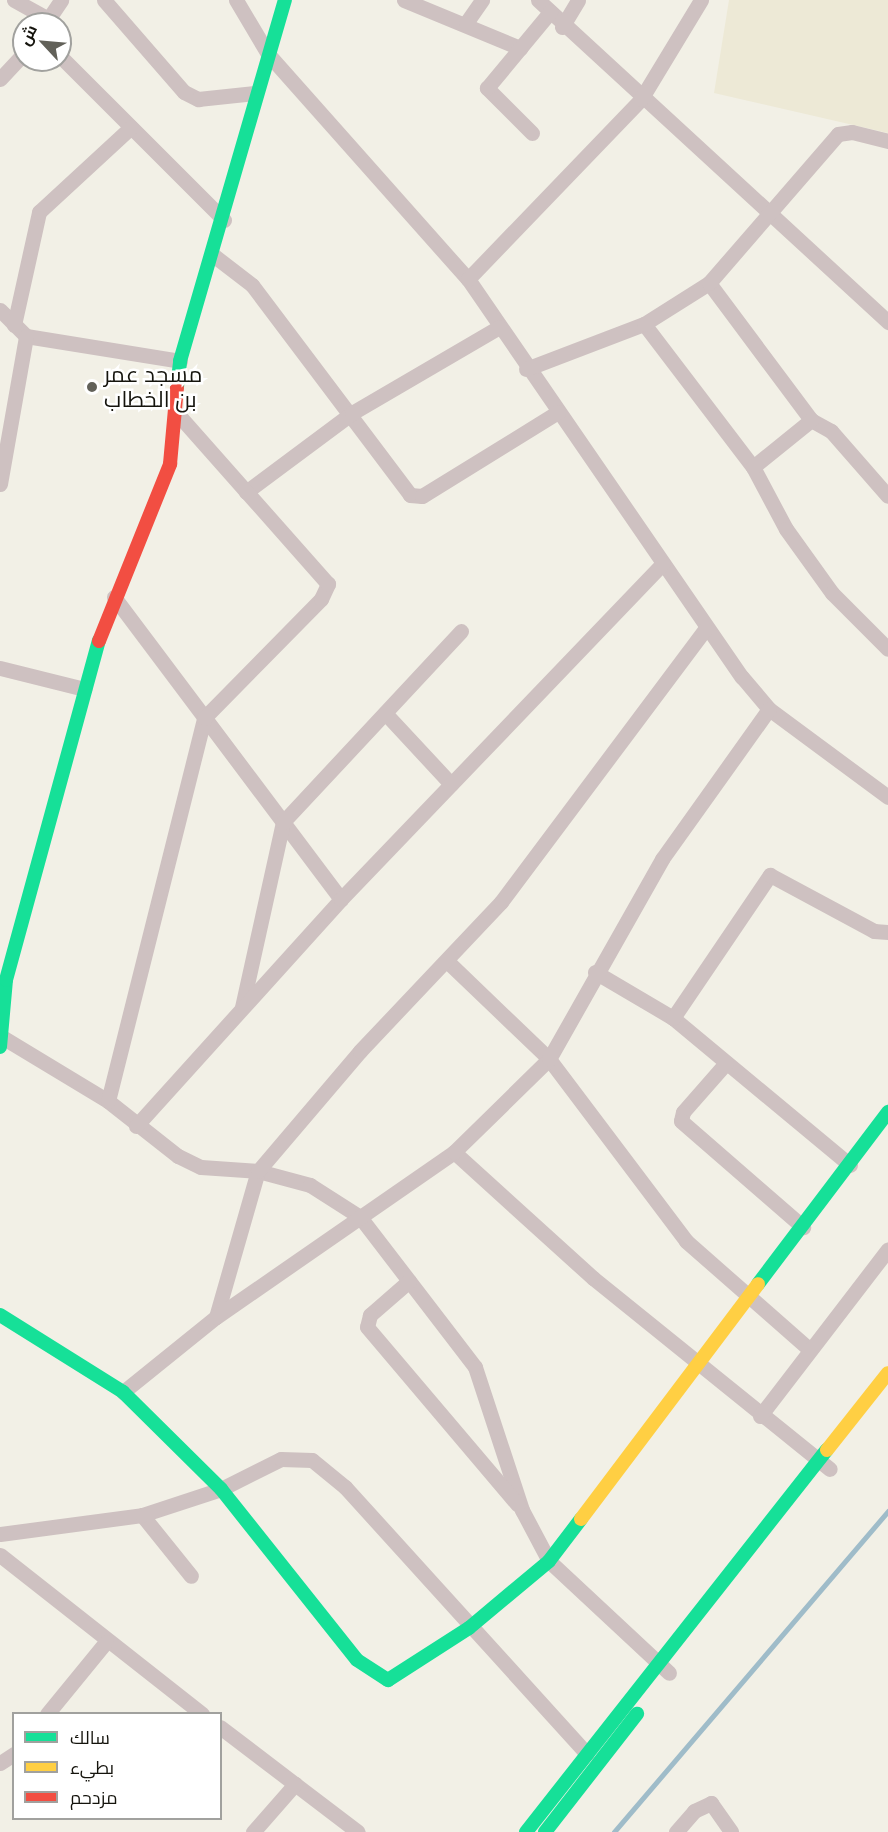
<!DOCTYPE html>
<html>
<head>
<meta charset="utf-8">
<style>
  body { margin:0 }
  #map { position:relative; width:888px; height:1832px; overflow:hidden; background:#f2f0e6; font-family:Mulish,Cairo,sans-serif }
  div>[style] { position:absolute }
  .built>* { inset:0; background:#ede9d6 }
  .stream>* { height:4.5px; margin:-2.25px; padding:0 2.25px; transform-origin:2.25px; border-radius:2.25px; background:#9fbcc9 }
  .street>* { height:15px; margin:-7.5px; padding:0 7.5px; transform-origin:7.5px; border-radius:7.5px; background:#cec1c1 }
  .fast>* { height:14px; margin:-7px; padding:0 7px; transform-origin:7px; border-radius:7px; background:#16e098 }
  .slow>* { height:14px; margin:-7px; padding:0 7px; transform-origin:7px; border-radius:7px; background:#ffcf43 }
  .jam>* { height:14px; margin:-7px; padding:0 7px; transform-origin:7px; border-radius:7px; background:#f24e42 }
  .dots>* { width:16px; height:16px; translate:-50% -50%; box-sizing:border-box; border:3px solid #fff; border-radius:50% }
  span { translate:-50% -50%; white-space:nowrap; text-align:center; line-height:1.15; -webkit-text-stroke:5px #fff; paint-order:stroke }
  .poi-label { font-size:22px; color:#15140d }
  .left { translate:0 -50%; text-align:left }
  .legend { position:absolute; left:12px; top:1712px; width:210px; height:108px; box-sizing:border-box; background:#fff; border:2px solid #a1a19e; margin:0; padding:8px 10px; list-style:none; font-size:18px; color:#15140d }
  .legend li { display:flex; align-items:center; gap:12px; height:30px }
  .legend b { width:30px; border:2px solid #a1a19e }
  .north { position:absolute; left:12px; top:12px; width:60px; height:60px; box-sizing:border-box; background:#fff; border:2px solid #a1a19e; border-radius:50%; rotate:296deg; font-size:16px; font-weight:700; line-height:24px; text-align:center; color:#15140d }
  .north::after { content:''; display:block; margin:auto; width:21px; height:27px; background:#626159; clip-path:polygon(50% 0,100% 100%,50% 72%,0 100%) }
</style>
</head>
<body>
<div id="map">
  <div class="built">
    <i style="clip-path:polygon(729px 0,888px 0,888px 133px,714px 93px)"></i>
  </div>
  <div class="stream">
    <i style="left:614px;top:1832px;width:422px;rotate:-49.5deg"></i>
  </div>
  <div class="street">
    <i style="left:14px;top:0;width:39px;rotate:29deg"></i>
    <i style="left:104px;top:0;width:122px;rotate:49deg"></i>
    <i style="left:184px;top:92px;width:16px;rotate:27deg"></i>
    <i style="left:198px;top:99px;width:57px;rotate:-6deg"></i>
    <i style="left:236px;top:0;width:63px;rotate:59.3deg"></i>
    <i style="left:268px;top:54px;width:301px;rotate:48.4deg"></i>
    <i style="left:468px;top:279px;width:483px;rotate:55.5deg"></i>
    <i style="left:742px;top:677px;width:42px;rotate:49.8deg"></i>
    <i style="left:769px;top:709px;width:148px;rotate:36.5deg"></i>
    <i style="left:404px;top:0;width:126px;rotate:22.5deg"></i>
    <i style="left:538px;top:0;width:476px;rotate:42.6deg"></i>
    <i style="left:466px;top:23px;width:28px;rotate:-55deg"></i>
    <i style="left:45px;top:24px;width:29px;rotate:-56deg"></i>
    <i style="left:562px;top:27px;width:31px;rotate:-59deg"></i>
    <i style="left:60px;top:56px;width:232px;rotate:45deg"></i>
    <i style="left:0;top:79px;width:35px;rotate:-47deg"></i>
    <i style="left:532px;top:133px;width:64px;rotate:-135deg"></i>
    <i style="left:487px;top:88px;width:99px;rotate:-50.3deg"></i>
    <i style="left:213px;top:255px;width:49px;rotate:37.6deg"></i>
    <i style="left:252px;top:285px;width:263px;rotate:53deg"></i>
    <i style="left:410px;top:495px;width:12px;rotate:5deg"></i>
    <i style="left:422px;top:496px;width:160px;rotate:-31.7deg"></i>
    <i style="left:468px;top:279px;width:250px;rotate:-46.1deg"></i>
    <i style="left:641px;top:99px;width:116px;rotate:-58.8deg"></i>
    <i style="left:709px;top:283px;width:171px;rotate:53.3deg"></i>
    <i style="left:811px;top:420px;width:23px;rotate:29deg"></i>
    <i style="left:831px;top:431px;width:86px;rotate:48.8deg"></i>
    <i style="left:0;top:310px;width:37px;rotate:45deg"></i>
    <i style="left:26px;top:336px;width:156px;rotate:9.2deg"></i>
    <i style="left:644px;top:324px;width:180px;rotate:52.7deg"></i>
    <i style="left:753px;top:467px;width:70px;rotate:62deg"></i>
    <i style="left:786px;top:529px;width:79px;rotate:54.3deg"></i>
    <i style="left:832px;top:593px;width:79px;rotate:45deg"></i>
    <i style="left:14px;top:325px;width:116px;rotate:-77.5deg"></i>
    <i style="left:39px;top:212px;width:125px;rotate:-42.7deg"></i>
    <i style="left:526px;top:369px;width:126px;rotate:-20.9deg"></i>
    <i style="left:644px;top:324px;width:77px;rotate:-32.2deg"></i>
    <i style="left:709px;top:283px;width:197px;rotate:-49.1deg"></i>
    <i style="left:838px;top:134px;width:14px;rotate:-8deg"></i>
    <i style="left:852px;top:132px;width:37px;rotate:14deg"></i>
    <i style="left:753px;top:467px;width:75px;rotate:-39deg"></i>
    <i style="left:0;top:484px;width:150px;rotate:-80deg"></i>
    <i style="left:246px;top:492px;width:132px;rotate:-36.7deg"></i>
    <i style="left:352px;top:413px;width:170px;rotate:-30.3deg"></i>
    <i style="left:114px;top:597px;width:378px;rotate:53.1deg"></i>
    <i style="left:0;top:668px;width:87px;rotate:14deg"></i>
    <i style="left:385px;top:713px;width:97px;rotate:47.1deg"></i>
    <i style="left:449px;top:963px;width:139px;rotate:43.8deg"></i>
    <i style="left:549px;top:1059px;width:228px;rotate:53deg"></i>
    <i style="left:686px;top:1241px;width:165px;rotate:41.3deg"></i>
    <i style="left:595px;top:972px;width:91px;rotate:30.5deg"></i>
    <i style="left:673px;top:1018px;width:230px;rotate:39.7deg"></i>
    <i style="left:242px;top:1007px;width:189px;rotate:-77.5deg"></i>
    <i style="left:283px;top:822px;width:261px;rotate:-47deg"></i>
    <i style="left:673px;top:1018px;width:173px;rotate:-55.9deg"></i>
    <i style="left:770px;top:875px;width:118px;rotate:28.3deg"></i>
    <i style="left:874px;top:931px;width:14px;rotate:4deg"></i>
    <i style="left:2px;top:1037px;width:124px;rotate:31.1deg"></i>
    <i style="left:108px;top:1101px;width:89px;rotate:38.2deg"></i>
    <i style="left:178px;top:1156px;width:25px;rotate:26deg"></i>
    <i style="left:201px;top:1167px;width:57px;rotate:4deg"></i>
    <i style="left:258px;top:1171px;width:54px;rotate:15.1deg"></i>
    <i style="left:310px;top:1185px;width:59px;rotate:32.6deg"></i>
    <i style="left:360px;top:1217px;width:189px;rotate:52.5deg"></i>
    <i style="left:475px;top:1367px;width:151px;rotate:71.8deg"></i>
    <i style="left:522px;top:1510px;width:58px;rotate:62.1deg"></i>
    <i style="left:549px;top:1561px;width:164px;rotate:43deg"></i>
    <i style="left:726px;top:1063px;width:65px;rotate:131.3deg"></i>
    <i style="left:683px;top:1112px;width:9px;rotate:103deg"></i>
    <i style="left:681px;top:1121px;width:162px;rotate:41deg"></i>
    <i style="left:108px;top:1101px;width:395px;rotate:-75.9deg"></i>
    <i style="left:204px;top:718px;width:167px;rotate:-45.5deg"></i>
    <i style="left:321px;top:599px;width:17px;rotate:-65deg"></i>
    <i style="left:328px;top:584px;width:231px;rotate:-131.5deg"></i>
    <i style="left:136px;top:1126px;width:306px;rotate:-47.9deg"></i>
    <i style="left:341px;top:899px;width:465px;rotate:-46.2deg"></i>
    <i style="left:454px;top:1152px;width:188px;rotate:42.2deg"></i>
    <i style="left:593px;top:1278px;width:304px;rotate:38.9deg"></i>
    <i style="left:409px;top:1281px;width:52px;rotate:138.9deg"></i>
    <i style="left:370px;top:1315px;width:12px;rotate:104deg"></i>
    <i style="left:367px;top:1327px;width:233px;rotate:49.7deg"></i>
    <i style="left:216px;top:1317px;width:152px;rotate:-74deg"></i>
    <i style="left:258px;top:1171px;width:157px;rotate:-49.6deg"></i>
    <i style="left:360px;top:1051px;width:205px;rotate:-46.6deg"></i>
    <i style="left:501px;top:902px;width:341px;rotate:-53.2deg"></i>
    <i style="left:123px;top:1392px;width:119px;rotate:-38.9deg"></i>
    <i style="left:216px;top:1317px;width:290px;rotate:-34.7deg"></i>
    <i style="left:454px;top:1152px;width:133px;rotate:-44.4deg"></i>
    <i style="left:549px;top:1059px;width:230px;rotate:-60.5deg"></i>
    <i style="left:662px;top:859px;width:184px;rotate:-54.5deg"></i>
    <i style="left:760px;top:1416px;width:210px;rotate:-52.5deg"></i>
    <i style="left:142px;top:1515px;width:78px;rotate:51.2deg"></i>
    <i style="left:0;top:1534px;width:143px;rotate:-7.6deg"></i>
    <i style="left:142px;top:1515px;width:83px;rotate:-18.2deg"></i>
    <i style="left:221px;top:1489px;width:67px;rotate:-26.6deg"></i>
    <i style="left:281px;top:1459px;width:31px;rotate:2deg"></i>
    <i style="left:312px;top:1460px;width:43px;rotate:39.3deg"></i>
    <i style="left:345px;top:1487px;width:360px;rotate:47.8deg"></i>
    <i style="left:0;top:1555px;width:257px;rotate:38.2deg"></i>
    <i style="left:47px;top:1714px;width:93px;rotate:-50.7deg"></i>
    <i style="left:220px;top:1727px;width:173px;rotate:37.3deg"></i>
    <i style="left:0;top:1763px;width:17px;rotate:-33deg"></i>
    <i style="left:253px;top:1832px;width:64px;rotate:-48.8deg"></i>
    <i style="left:676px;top:1832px;width:28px;rotate:-49deg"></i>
    <i style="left:694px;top:1811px;width:19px;rotate:-25deg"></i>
    <i style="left:711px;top:1803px;width:35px;rotate:55deg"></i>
  </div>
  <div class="fast">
    <i style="left:177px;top:387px;width:26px;rotate:-83deg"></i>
    <i style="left:180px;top:361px;width:376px;rotate:-73.8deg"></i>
    <i style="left:0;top:1047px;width:67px;rotate:-84.9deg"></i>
    <i style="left:6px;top:980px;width:352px;rotate:-74.7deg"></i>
    <i style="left:758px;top:1284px;width:216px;rotate:-52.9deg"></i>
    <i style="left:0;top:1315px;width:145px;rotate:32deg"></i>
    <i style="left:123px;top:1392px;width:138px;rotate:44.7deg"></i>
    <i style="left:221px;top:1489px;width:218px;rotate:51.5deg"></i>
    <i style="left:357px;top:1660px;width:37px;rotate:33deg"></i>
    <i style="left:388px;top:1680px;width:96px;rotate:-32.7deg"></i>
    <i style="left:469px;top:1628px;width:104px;rotate:-39.9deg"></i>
    <i style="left:549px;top:1561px;width:53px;rotate:-52.7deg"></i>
    <i style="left:526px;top:1832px;width:486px;rotate:-51.8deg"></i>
    <i style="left:545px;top:1832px;width:150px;rotate:-52.1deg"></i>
  </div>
  <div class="slow">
    <i style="left:827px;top:1450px;width:98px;rotate:-51.6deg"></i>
    <i style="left:581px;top:1519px;width:294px;rotate:-53deg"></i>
  </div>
  <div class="jam">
    <i style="left:99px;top:641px;width:191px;rotate:-68.1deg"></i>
    <i style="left:170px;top:464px;width:77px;rotate:-84.8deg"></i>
  </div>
  <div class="dots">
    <i style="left:92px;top:387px;background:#626159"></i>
  </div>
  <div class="poi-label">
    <span class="left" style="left:104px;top:387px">مسجد عمر<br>بن الخطاب</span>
  </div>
  <ul class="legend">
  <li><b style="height:8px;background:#16e098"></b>سالك</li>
  <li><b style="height:8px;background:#ffcf43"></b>بطيء</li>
  <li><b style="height:8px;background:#f24e42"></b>مزدحم</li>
  </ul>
  <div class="north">ش</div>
</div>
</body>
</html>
